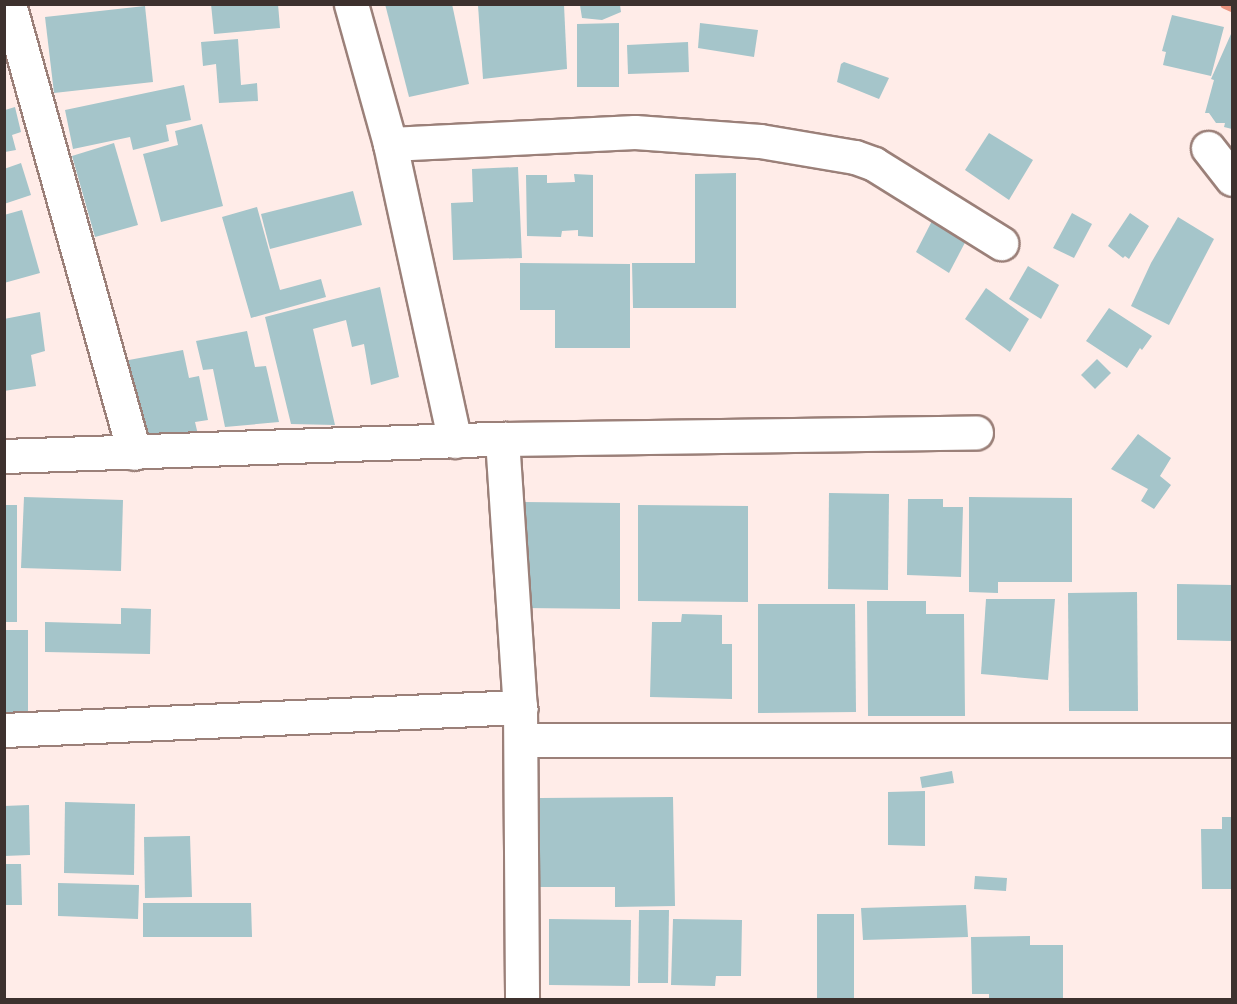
<!DOCTYPE html>
<html>
<head>
<meta charset="utf-8">
<style>
  body { margin:0 }
  #map { position:relative; width:1237px; height:1004px; overflow:hidden; background:#ffece8; font-family:"Fira Sans Condensed",sans-serif }
  div>[style] { position:absolute }
  .stream>* { height:10px; margin:-5px; padding:0 5px; transform-origin:5px; border-radius:5px; background:#e9937e }
  .building>* { inset:0; background:#a5c5ca }
  .roads { filter:drop-shadow(2px 0 #9b8079) drop-shadow(-2px 0 #9b8079) drop-shadow(0 2px #9b8079) drop-shadow(0 -2px #9b8079) }
  .minor>* { height:33px; margin:-16.5px; padding:0 16.5px; transform-origin:16.5px; border-radius:16.5px; background:#fff }
  span { translate:-50% -50%; white-space:nowrap; text-align:center; line-height:1.15; -webkit-text-stroke:6px #ffece8; paint-order:stroke }
  .frame { position:absolute; inset:0; border:6px solid #3d312e; pointer-events:none }
</style>
</head>
<body>
<div id="map">
  <div class="stream">
    <i style="left:1225px;top:4px;width:8px;rotate:23deg"></i>
  </div>
  <div class="building">
    <i style="clip-path:polygon(211px 4px,278px 4px,280px 28px,214px 34px)"></i>
    <i style="clip-path:polygon(385px 4px,452px 4px,469px 84px,409px 97px)"></i>
    <i style="clip-path:polygon(478px 5px,564px 5px,567px 69px,483px 79px)"></i>
    <i style="clip-path:polygon(580px 5px,620px 5px,621px 12px,602px 20px,582px 18px)"></i>
    <i style="clip-path:polygon(145px 6px,153px 82px,54px 93px,45px 17px)"></i>
    <i style="clip-path:polygon(1172px 15px,1224px 27px,1211px 76px,1163px 65px,1166px 52px,1162px 51px)"></i>
    <i style="clip-path:polygon(619px 23px,619px 87px,577px 87px,577px 24px)"></i>
    <i style="clip-path:polygon(700px 23px,758px 30px,754px 57px,698px 48px)"></i>
    <i style="clip-path:polygon(1231px 34px,1232px 35px,1232px 129px,1224px 127px,1225px 123px,1216px 123px,1209px 113px,1205px 113px,1214px 80px,1211px 79px)"></i>
    <i style="clip-path:polygon(238px 39px,241px 85px,257px 83px,258px 101px,219px 103px,216px 64px,203px 66px,201px 42px)"></i>
    <i style="clip-path:polygon(688px 42px,689px 72px,628px 74px,627px 45px)"></i>
    <i style="clip-path:polygon(844px 62px,889px 78px,879px 99px,837px 82px,841px 64px)"></i>
    <i style="clip-path:polygon(184px 85px,191px 120px,166px 125px,169px 141px,133px 150px,130px 137px,73px 149px,65px 110px)"></i>
    <i style="clip-path:polygon(15px 107px,21px 132px,12px 135px,16px 150px,5px 152px,5px 110px)"></i>
    <i style="clip-path:polygon(202px 124px,223px 206px,161px 222px,143px 154px,178px 145px,175px 131px)"></i>
    <i style="clip-path:polygon(989px 133px,1033px 160px,1009px 200px,965px 170px)"></i>
    <i style="clip-path:polygon(114px 143px,138px 225px,95px 237px,72px 156px)"></i>
    <i style="clip-path:polygon(21px 163px,31px 195px,4px 204px,4px 169px)"></i>
    <i style="clip-path:polygon(518px 167px,522px 258px,453px 260px,451px 203px,473px 202px,472px 169px)"></i>
    <i style="clip-path:polygon(736px 173px,736px 308px,633px 308px,632px 263px,695px 263px,695px 174px)"></i>
    <i style="clip-path:polygon(574px 174px,593px 175px,593px 237px,578px 236px,578px 230px,562px 231px,561px 237px,527px 236px,526px 175px,547px 175px,547px 183px,575px 182px)"></i>
    <i style="clip-path:polygon(353px 191px,362px 225px,270px 249px,261px 214px)"></i>
    <i style="clip-path:polygon(257px 207px,280px 290px,321px 279px,326px 297px,251px 318px,222px 217px)"></i>
    <i style="clip-path:polygon(22px 210px,40px 273px,4px 283px,4px 215px)"></i>
    <i style="clip-path:polygon(1072px 213px,1092px 224px,1074px 258px,1053px 248px)"></i>
    <i style="clip-path:polygon(1130px 213px,1149px 226px,1129px 259px,1125px 256px,1123px 258px,1108px 246px)"></i>
    <i style="clip-path:polygon(934px 217px,969px 235px,949px 273px,916px 252px)"></i>
    <i style="clip-path:polygon(1178px 217px,1214px 239px,1169px 325px,1131px 306px,1151px 263px)"></i>
    <i style="clip-path:polygon(520px 263px,630px 264px,630px 348px,555px 348px,555px 310px,520px 310px)"></i>
    <i style="clip-path:polygon(1028px 266px,1059px 285px,1041px 319px,1009px 299px)"></i>
    <i style="clip-path:polygon(380px 287px,399px 377px,371px 385px,364px 344px,352px 347px,346px 320px,313px 329px,335px 425px,291px 424px,265px 317px)"></i>
    <i style="clip-path:polygon(986px 288px,1029px 319px,1010px 352px,965px 319px)"></i>
    <i style="clip-path:polygon(1109px 308px,1152px 336px,1142px 350px,1140px 348px,1127px 368px,1086px 341px)"></i>
    <i style="clip-path:polygon(40px 312px,45px 351px,31px 355px,36px 386px,4px 391px,4px 319px)"></i>
    <i style="clip-path:polygon(247px 331px,255px 367px,266px 366px,279px 422px,225px 427px,213px 369px,203px 370px,196px 341px)"></i>
    <i style="clip-path:polygon(183px 350px,189px 378px,199px 376px,208px 420px,195px 422px,200px 443px,137px 449px,118px 362px)"></i>
    <i style="clip-path:polygon(1097px 359px,1111px 373px,1095px 389px,1081px 375px)"></i>
    <i style="clip-path:polygon(1138px 434px,1171px 458px,1160px 476px,1171px 485px,1154px 509px,1141px 501px,1148px 489px,1111px 469px)"></i>
    <i style="clip-path:polygon(829px 493px,889px 494px,888px 590px,828px 589px)"></i>
    <i style="clip-path:polygon(24px 497px,123px 500px,121px 571px,21px 568px)"></i>
    <i style="clip-path:polygon(969px 497px,1072px 498px,1072px 582px,998px 582px,998px 593px,969px 592px)"></i>
    <i style="clip-path:polygon(908px 499px,943px 499px,943px 507px,963px 507px,961px 577px,907px 575px)"></i>
    <i style="clip-path:polygon(523px 502px,620px 503px,620px 609px,523px 608px)"></i>
    <i style="clip-path:polygon(4px 505px,17px 505px,17px 622px,4px 622px)"></i>
    <i style="clip-path:polygon(638px 505px,748px 506px,748px 602px,638px 601px)"></i>
    <i style="clip-path:polygon(1177px 584px,1232px 585px,1232px 641px,1177px 640px)"></i>
    <i style="clip-path:polygon(1137px 592px,1138px 711px,1069px 711px,1068px 593px)"></i>
    <i style="clip-path:polygon(986px 599px,1055px 599px,1048px 680px,981px 674px)"></i>
    <i style="clip-path:polygon(867px 601px,926px 601px,926px 614px,964px 614px,965px 716px,868px 716px)"></i>
    <i style="clip-path:polygon(758px 604px,855px 604px,856px 712px,758px 713px)"></i>
    <i style="clip-path:polygon(121px 608px,151px 609px,150px 654px,45px 652px,45px 622px,121px 624px)"></i>
    <i style="clip-path:polygon(682px 614px,722px 615px,722px 644px,732px 644px,732px 699px,650px 697px,652px 622px,681px 622px)"></i>
    <i style="clip-path:polygon(4px 630px,28px 630px,28px 720px,4px 720px)"></i>
    <i style="clip-path:polygon(952px 771px,954px 783px,922px 788px,920px 777px)"></i>
    <i style="clip-path:polygon(925px 791px,925px 846px,888px 845px,888px 792px)"></i>
    <i style="clip-path:polygon(673px 797px,675px 906px,615px 907px,615px 887px,539px 887px,540px 798px)"></i>
    <i style="clip-path:polygon(65px 802px,135px 804px,134px 875px,64px 873px)"></i>
    <i style="clip-path:polygon(29px 805px,30px 855px,4px 856px,4px 806px)"></i>
    <i style="clip-path:polygon(1222px 817px,1232px 817px,1232px 889px,1202px 889px,1201px 829px,1222px 829px)"></i>
    <i style="clip-path:polygon(190px 836px,192px 897px,145px 898px,144px 837px)"></i>
    <i style="clip-path:polygon(5px 864px,21px 864px,22px 905px,5px 905px)"></i>
    <i style="clip-path:polygon(975px 876px,1007px 878px,1006px 891px,974px 889px)"></i>
    <i style="clip-path:polygon(58px 883px,139px 885px,138px 919px,58px 916px)"></i>
    <i style="clip-path:polygon(143px 903px,251px 903px,252px 937px,143px 937px)"></i>
    <i style="clip-path:polygon(966px 905px,968px 937px,863px 940px,861px 908px)"></i>
    <i style="clip-path:polygon(639px 910px,669px 910px,668px 983px,638px 983px)"></i>
    <i style="clip-path:polygon(817px 914px,854px 914px,854px 1000px,817px 1000px)"></i>
    <i style="clip-path:polygon(549px 919px,631px 920px,630px 986px,549px 985px)"></i>
    <i style="clip-path:polygon(673px 919px,742px 920px,741px 976px,716px 976px,715px 986px,671px 985px)"></i>
    <i style="clip-path:polygon(1030px 936px,1030px 945px,1063px 945px,1063px 1000px,989px 1000px,989px 994px,972px 994px,971px 937px)"></i>
  </div>
  <div class="roads">
    <div class="minor">
      <i style="left:9px;top:4px;width:466px;rotate:74.4deg"></i>
      <i style="left:351px;top:4px;width:145px;rotate:74.4deg"></i>
      <i style="left:390px;top:144px;width:304px;rotate:77.7deg"></i>
      <i style="left:390px;top:144px;width:245px;rotate:-2.8deg"></i>
      <i style="left:635px;top:132px;width:125px;rotate:4.1deg"></i>
      <i style="left:760px;top:141px;width:96px;rotate:9.6deg"></i>
      <i style="left:855px;top:157px;width:20px;rotate:20deg"></i>
      <i style="left:874px;top:164px;width:150px;rotate:31.9deg"></i>
      <i style="left:1208px;top:148px;width:39px;rotate:52deg"></i>
      <i style="left:502px;top:439px;width:269px;rotate:86.2deg"></i>
      <i style="left:520px;top:707px;width:293px;rotate:89.6deg"></i>
      <i style="left:4px;top:456px;width:498px;rotate:-2deg"></i>
      <i style="left:502px;top:439px;width:474px;rotate:-0.8deg"></i>
      <i style="left:4px;top:730px;width:517px;rotate:-2.55deg"></i>
      <i style="left:521px;top:740px;width:711px"></i>
    </div>
  </div>
  <div class="frame"></div>
</div>
</body>
</html>
